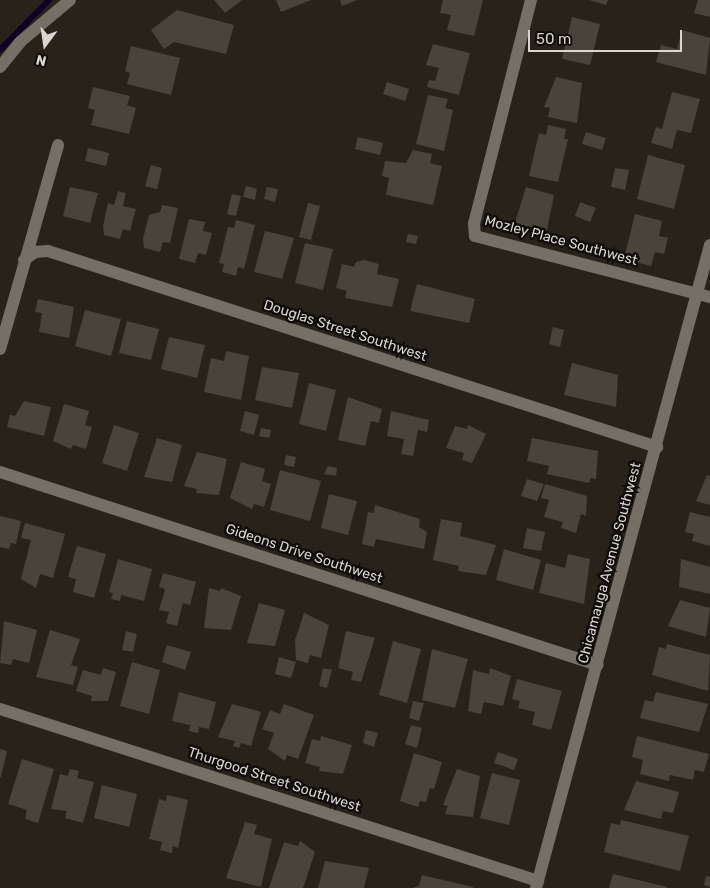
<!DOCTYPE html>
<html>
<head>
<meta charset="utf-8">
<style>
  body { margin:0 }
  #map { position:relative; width:710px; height:888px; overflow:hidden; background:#28221b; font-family:Rubik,sans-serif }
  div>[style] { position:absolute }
  .stream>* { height:6px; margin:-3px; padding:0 3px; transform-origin:3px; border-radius:3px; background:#0c0127 }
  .building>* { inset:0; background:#49433b }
  .street>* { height:12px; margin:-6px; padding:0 6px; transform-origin:6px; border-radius:6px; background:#766f66 }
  span { translate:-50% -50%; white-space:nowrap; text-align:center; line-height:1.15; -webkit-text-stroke:5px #0f0c09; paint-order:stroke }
  .street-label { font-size:14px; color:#d9d5d0 }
  .north { position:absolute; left:20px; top:20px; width:50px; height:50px; -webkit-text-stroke:4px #0f0c09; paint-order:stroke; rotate:194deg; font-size:14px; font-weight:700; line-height:20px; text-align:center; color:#d9d5d0 }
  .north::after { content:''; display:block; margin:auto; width:18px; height:22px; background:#d9d5d0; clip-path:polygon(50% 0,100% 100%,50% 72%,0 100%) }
  .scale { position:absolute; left:528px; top:30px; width:154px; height:22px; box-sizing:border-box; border:2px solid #d9d5d0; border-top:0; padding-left:6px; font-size:15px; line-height:18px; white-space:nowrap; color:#d9d5d0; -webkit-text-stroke:4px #0f0c09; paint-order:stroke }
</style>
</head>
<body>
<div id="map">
  <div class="stream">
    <i style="left:0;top:50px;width:70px;rotate:-45.6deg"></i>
  </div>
  <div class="building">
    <i style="clip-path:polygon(214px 0,242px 0,225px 13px)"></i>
    <i style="clip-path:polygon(276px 0,311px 0,281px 12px)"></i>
    <i style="clip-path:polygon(340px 0,357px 0,342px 6px)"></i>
    <i style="clip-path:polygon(443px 0,483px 0,474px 36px,447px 30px,451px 15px,440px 13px)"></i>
    <i style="clip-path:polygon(589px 0,608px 0,606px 5px)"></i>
    <i style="clip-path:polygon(698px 0,710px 0,710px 17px,694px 13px)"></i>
    <i style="clip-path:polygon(177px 10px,234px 25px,226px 54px,174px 42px,164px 49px,151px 30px)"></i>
    <i style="clip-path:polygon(572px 17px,600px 24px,590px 65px,562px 59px)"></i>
    <i style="clip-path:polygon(682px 30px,710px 38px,706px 75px,656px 62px,661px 45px,677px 49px)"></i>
    <i style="clip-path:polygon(433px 44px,470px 53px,459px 95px,427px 87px,429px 80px,435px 81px,439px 68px,426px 65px)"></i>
    <i style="clip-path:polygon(131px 46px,180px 58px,171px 95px,127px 84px,130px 73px,125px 71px)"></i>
    <i style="clip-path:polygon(556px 77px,582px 83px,577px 123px,548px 117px,550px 108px,544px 107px)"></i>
    <i style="clip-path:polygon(387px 82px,409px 89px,405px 101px,383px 94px)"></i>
    <i style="clip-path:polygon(93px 87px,130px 96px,127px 105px,136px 108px,129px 134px,91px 125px,95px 110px,88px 108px)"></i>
    <i style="clip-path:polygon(672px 92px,700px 99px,691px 133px,677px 130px,672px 149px,651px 143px,656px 127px,662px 129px)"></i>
    <i style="clip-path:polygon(428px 95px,448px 99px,445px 108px,453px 110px,444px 151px,416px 144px)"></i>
    <i style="clip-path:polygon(548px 125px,566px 129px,564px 139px,568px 139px,558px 182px,529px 176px,539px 133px,546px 135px)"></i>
    <i style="clip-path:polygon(586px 132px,606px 138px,602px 150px,582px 144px)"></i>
    <i style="clip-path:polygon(358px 137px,383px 143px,380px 155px,355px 149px)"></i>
    <i style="clip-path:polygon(88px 148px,109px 153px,106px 166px,85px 161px)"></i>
    <i style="clip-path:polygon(413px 150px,432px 154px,430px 163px,442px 166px,433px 205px,386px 195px,389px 178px,382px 176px,385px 161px,406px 163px)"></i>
    <i style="clip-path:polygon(648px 155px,685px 165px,674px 209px,637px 199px)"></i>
    <i style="clip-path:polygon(151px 165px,162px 168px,157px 189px,145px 186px)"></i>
    <i style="clip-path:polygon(615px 168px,629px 170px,625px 190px,611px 187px)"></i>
    <i style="clip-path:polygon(246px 186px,257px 189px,255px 200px,243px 197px)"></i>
    <i style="clip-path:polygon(70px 187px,98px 193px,90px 223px,63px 216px)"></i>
    <i style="clip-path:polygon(267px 187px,278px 189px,275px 202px,264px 199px)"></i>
    <i style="clip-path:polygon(526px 187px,554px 195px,546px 235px,514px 226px)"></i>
    <i style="clip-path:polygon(118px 191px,126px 193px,123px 206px,136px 209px,130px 231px,123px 229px,120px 239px,104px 235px,103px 226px,108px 203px,114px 205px)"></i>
    <i style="clip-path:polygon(232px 194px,241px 196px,236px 216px,227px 214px)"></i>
    <i style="clip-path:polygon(580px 202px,596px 208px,590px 222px,575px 216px)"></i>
    <i style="clip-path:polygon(308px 203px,320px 206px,311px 240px,299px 237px)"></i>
    <i style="clip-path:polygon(162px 205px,178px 208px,170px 243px,163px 242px,160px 252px,144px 248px,143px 239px,149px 215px,160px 212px)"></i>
    <i style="clip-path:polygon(635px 214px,662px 221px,659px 236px,668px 238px,664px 254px,655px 252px,651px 266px,624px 259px)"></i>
    <i style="clip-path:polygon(189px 219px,205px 222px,203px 231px,212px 233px,206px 255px,198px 253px,195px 263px,179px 259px)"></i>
    <i style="clip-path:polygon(236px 220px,255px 225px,244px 269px,238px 267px,236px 276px,222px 272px,224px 264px,219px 263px,228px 227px,234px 228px)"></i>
    <i style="clip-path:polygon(265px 231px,294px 238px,282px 279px,254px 272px)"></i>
    <i style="clip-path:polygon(408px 234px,418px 236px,416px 244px,406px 242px)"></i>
    <i style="clip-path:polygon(305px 243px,333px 249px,323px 290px,295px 283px)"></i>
    <i style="clip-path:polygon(364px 260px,379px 264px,377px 274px,399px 279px,392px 307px,345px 298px,347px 291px,336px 288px,342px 264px,354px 267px,356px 262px)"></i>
    <i style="clip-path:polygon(417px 284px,475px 299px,469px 323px,410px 311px)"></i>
    <i style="clip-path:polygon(38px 299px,74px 307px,69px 338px,39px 332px,42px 313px,35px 312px)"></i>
    <i style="clip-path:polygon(85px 310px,121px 319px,111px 356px,75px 346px)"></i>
    <i style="clip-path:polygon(127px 321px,159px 329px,151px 360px,119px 353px)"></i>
    <i style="clip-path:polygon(553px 327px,564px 330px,560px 347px,549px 344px)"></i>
    <i style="clip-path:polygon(169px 337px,205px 345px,197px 378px,161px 369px)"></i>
    <i style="clip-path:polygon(226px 351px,249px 356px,241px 400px,204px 392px,211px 358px,224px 361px)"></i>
    <i style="clip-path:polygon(572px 363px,618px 375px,616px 407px,564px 395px)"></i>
    <i style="clip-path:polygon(262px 367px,299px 373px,292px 408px,255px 400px)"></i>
    <i style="clip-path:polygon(309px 383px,336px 390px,326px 431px,299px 424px)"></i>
    <i style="clip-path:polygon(348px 397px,382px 409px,379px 423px,371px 421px,365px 446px,338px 440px)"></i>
    <i style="clip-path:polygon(24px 401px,51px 407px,44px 436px,7px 427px,10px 415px,15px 416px)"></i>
    <i style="clip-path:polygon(64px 404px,89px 411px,85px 425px,92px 427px,86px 449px,73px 445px,71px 449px,53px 441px)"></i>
    <i style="clip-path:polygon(245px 411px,259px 415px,254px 435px,240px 431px)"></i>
    <i style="clip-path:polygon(391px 411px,429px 420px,427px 432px,418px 430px,413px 456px,401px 454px,404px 439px,387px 436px)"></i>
    <i style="clip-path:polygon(114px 425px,139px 433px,127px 471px,102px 463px)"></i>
    <i style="clip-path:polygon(468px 425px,486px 434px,472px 463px,462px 460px,464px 453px,446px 448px,455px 426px,467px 429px)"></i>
    <i style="clip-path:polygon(261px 428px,271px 430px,269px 438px,259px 436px)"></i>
    <i style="clip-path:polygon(157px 438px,182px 445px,172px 482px,144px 477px)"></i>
    <i style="clip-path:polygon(532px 438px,598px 451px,596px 479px,591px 478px,589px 483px,547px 474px,549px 466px,527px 461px)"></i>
    <i style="clip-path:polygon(197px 452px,227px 459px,219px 495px,196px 493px,197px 489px,184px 486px)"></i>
    <i style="clip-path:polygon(286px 455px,296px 457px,294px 467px,284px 465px)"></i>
    <i style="clip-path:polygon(241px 462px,265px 469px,262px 481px,271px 484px,264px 507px,254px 504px,252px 509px,230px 498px)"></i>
    <i style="clip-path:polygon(328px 466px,337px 468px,336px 476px,324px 474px)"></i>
    <i style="clip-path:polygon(280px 470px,321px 481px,310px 521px,270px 510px)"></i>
    <i style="clip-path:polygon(707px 475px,710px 476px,710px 505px,696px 501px)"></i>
    <i style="clip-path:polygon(527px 479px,544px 484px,537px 501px,521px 496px)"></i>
    <i style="clip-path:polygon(545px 484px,587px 496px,586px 516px,581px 514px,576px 533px,561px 528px,563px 522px,544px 517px,549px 500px,541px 498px)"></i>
    <i style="clip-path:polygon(329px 494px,357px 501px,348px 535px,321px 528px)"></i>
    <i style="clip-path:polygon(375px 505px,420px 519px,419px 527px,427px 532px,424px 549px,376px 539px,374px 547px,362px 544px,368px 512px,374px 513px)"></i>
    <i style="clip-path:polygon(690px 512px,710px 517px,710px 546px,692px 541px,694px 534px,685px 532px)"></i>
    <i style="clip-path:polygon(0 516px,21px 521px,16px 544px,11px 543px,9px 549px,0 547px)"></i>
    <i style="clip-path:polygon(441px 519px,462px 523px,460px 536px,496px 545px,486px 575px,458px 571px,459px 566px,433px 560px)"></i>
    <i style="clip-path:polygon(25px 523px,65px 534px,53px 578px,40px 574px,36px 588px,21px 579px,31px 540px,21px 538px)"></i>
    <i style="clip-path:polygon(527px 528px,545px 532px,541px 551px,523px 548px)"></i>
    <i style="clip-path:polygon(77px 546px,106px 554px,94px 598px,73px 592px,76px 579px,68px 577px)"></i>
    <i style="clip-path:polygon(504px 549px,541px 560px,533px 590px,496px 580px)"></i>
    <i style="clip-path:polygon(568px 554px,590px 559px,584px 604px,539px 593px,546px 563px,565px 568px)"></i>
    <i style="clip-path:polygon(118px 559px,152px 569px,144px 601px,121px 595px,120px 601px,111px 599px,113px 593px,109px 592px)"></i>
    <i style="clip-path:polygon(681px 559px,710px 567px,710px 594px,679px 587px)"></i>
    <i style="clip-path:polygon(163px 573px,196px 582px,190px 605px,183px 603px,177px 626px,166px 623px,169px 612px,159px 610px,165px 589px,159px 587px)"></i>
    <i style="clip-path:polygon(209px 588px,220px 591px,221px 588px,241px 596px,231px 630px,204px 628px)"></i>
    <i style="clip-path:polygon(680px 600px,710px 608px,706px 637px,668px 626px)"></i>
    <i style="clip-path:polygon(259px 603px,285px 610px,275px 646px,247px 643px)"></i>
    <i style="clip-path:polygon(304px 613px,329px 625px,321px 658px,310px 655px,308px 663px,296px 660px,295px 640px)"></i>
    <i style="clip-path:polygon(4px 621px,37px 630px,29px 663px,13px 659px,11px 665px,0 663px)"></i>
    <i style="clip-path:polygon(50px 630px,80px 639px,71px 665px,78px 667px,73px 685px,36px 677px)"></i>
    <i style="clip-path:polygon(126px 631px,137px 634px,133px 652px,122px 650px)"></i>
    <i style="clip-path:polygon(346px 631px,375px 638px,361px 682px,351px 680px,353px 672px,338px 668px)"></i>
    <i style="clip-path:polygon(393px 641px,421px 649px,407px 703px,379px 695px)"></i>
    <i style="clip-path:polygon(667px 644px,710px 655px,708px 691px,652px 675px,659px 647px,666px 649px)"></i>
    <i style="clip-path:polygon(167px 645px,191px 652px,185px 670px,162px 662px)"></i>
    <i style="clip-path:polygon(432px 649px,468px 659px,455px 708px,422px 700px)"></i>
    <i style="clip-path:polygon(279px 657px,296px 662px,291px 678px,275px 674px)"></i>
    <i style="clip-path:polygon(132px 662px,160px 670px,149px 714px,120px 706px)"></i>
    <i style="clip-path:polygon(103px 668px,116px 672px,108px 701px,91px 701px,92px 696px,76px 691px,83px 670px,101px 675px)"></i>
    <i style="clip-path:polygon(323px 668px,332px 670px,327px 688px,319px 686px)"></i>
    <i style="clip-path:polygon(490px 668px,511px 676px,503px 706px,484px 702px,481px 714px,468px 711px,473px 670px,489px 674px)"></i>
    <i style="clip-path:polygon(517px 679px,562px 691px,551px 730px,532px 725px,535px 712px,518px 708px,520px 701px,512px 699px)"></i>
    <i style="clip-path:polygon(179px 692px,216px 702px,209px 729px,199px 727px,198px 733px,189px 731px,190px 725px,172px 721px)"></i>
    <i style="clip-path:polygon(656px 692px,708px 704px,699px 732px,640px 718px,645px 700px,653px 702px)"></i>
    <i style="clip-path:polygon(413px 701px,424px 703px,419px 721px,409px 718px)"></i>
    <i style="clip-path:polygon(232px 704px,261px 712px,251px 746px,241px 743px,239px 748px,233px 746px,235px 741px,218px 737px)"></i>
    <i style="clip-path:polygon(284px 704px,314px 715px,298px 759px,287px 755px,285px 761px,268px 749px,274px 733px,262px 729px,270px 710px,280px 714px)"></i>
    <i style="clip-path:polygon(411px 725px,422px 728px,417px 748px,405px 744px)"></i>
    <i style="clip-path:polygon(366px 730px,378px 733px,374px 747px,363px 743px)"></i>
    <i style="clip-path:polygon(321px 736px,352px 745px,343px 774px,319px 771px,320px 767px,305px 763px,312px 739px,320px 741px)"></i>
    <i style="clip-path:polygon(637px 736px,709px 754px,704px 772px,695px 770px,693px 780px,670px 775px,669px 781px,640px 774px,643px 760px,632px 757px)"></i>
    <i style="clip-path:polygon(0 749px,7px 751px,1px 777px,0 777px)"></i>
    <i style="clip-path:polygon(498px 752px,518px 759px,514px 770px,494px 763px)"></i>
    <i style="clip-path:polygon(414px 753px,442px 762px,434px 789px,430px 788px,426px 802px,420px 801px,418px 807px,400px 801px)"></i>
    <i style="clip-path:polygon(22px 759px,54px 769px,38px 823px,25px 819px,27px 810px,8px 804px)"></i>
    <i style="clip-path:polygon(70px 769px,79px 771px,77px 778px,94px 782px,83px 823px,65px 818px,67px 811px,51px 809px,60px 774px,68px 776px)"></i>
    <i style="clip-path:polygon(457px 769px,480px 776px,473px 817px,445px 814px,448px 806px,443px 805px)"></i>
    <i style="clip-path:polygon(492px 773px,520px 780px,509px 825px,480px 818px)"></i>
    <i style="clip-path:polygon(636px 781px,679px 792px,673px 813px,663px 811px,661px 819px,624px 810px)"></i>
    <i style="clip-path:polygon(102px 785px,137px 794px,129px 827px,94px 818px)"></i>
    <i style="clip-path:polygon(167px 795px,188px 800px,178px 848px,173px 846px,172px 853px,160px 850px,162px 842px,149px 839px,159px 799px,166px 801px)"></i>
    <i style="clip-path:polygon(621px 820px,689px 836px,680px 871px,604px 852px,611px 823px,620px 825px)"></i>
    <i style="clip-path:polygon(245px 822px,257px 825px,254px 834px,272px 839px,261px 887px,226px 878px)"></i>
    <i style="clip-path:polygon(300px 841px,315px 852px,303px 888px,269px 888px,284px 842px,298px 846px)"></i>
    <i style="clip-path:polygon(325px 861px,369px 868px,364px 888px,318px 888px)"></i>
    <i style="clip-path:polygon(613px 874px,667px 887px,667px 888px,609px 888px)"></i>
    <i style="clip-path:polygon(422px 875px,473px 887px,473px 888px,412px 888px,419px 886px)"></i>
    <i style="clip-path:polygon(706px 876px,710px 877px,710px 887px,704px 885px)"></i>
  </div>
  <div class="street">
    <i style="left:531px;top:0;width:230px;rotate:104.3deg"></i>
    <i style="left:474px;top:223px;width:13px;rotate:86deg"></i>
    <i style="left:475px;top:236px;width:243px;rotate:14.6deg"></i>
    <i style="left:0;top:67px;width:32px;rotate:-51deg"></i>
    <i style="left:20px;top:42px;width:65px;rotate:-40deg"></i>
    <i style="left:24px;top:260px;width:14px;rotate:-36deg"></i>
    <i style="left:35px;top:252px;width:13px;rotate:-4deg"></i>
    <i style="left:48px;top:251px;width:640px;rotate:17.84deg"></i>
    <i style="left:0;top:349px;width:212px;rotate:-74.1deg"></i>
    <i style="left:0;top:472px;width:628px;rotate:17.89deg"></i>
    <i style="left:0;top:709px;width:565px;rotate:17.73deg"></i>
    <i style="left:536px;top:888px;width:666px;rotate:-74.86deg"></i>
  </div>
  <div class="street-label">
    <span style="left:561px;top:241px;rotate:15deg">Mozley Place Southwest</span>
    <span style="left:345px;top:331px;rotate:18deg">Douglas Street Southwest</span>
    <span style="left:304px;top:554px;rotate:18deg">Gideons Drive Southwest</span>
    <span style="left:610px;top:563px;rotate:-75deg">Chicamauga Avenue Southwest</span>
    <span style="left:274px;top:780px;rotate:18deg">Thurgood Street Southwest</span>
  </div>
  <div class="north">N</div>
  <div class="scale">50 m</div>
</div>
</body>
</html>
